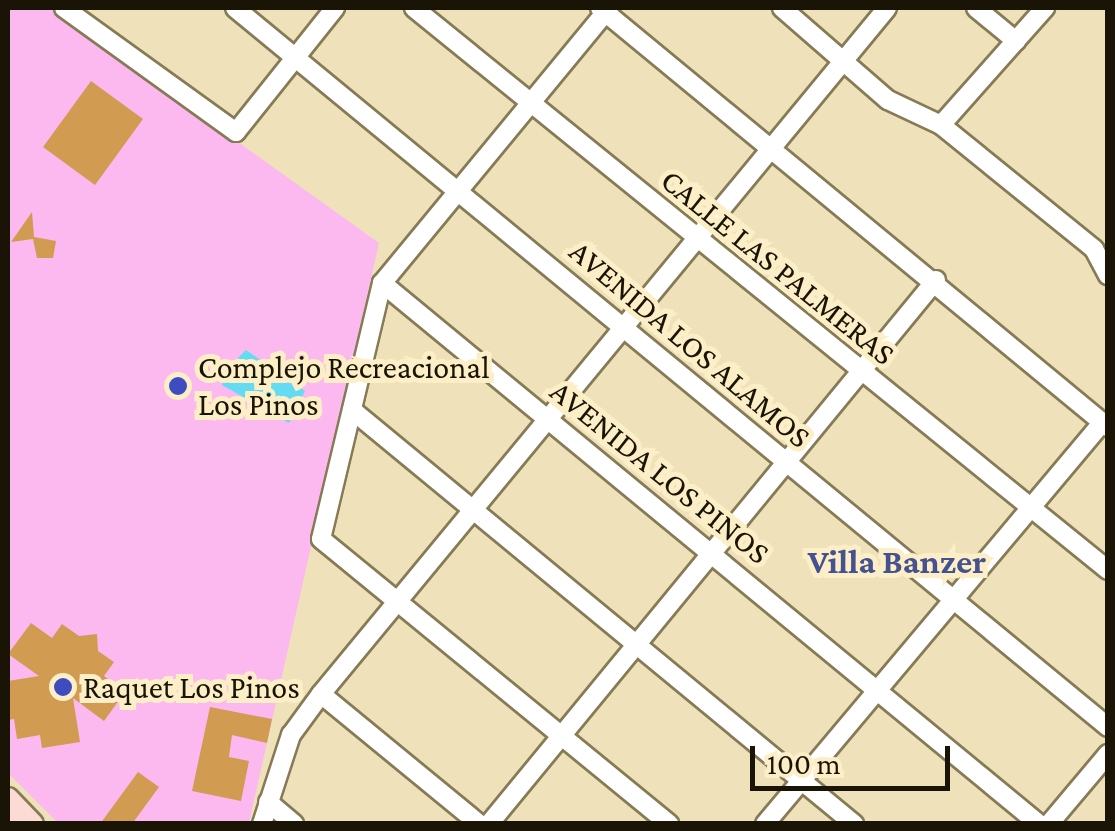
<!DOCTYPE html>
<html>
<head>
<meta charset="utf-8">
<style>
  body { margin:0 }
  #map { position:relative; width:1115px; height:831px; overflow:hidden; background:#efe2ba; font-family:"Crimson Pro",serif }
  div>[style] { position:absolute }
  .green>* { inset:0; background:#fbb9ef }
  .water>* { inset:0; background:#63dbf2 }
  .building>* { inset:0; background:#d19b52 }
  .roads { filter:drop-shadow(2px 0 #867b56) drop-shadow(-2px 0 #867b56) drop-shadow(0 2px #867b56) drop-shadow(0 -2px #867b56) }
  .minor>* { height:18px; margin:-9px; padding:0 9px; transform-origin:9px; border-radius:9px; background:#fff }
  .major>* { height:20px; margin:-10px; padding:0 10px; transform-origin:10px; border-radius:10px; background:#fbdbd4 }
  .dots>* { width:28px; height:28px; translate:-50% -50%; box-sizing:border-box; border:5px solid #fcefc7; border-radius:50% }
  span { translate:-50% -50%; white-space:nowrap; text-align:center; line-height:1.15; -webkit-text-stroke:10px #fcefc7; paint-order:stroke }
  .street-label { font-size:32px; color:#191406 }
  .poi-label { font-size:32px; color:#191406 }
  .left { translate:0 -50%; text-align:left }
  .neighbourhood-label { font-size:35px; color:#45528f; font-weight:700 }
  .frame { position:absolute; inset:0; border:10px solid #191406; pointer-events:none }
  .scale { position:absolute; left:750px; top:746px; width:200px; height:45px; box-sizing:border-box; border:5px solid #191406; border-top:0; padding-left:12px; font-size:30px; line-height:35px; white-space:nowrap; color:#191406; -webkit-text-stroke:8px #fcefc7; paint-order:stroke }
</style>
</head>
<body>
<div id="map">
  <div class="green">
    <i style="clip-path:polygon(8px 8px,51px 8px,379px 243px,249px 823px,58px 823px,8px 773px)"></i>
  </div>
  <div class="water">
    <i style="clip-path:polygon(246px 350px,305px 391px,289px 423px,222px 385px,224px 372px)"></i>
  </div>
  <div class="building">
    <i style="clip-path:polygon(91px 81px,143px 119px,95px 185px,43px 147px)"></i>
    <i style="clip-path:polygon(32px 212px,34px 237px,56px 241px,53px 258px,37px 258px,33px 239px,11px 242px)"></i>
    <i style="clip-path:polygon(31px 623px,52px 638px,62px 624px,79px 636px,97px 634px,98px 651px,114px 662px,104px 676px,125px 692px,104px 721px,73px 698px,80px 742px,42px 748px,40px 735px,17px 739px,14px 719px,8px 720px,8px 681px,39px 676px,8px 654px)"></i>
    <i style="clip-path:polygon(210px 707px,272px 719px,267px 743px,232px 735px,229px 757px,249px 761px,241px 801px,192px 791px)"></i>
    <i style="clip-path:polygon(138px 772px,159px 787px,132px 824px,100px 824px)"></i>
  </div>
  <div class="roads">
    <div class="minor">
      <i style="left:64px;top:8px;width:212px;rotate:35.8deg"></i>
      <i style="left:236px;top:132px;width:159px;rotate:-51.4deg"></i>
      <i style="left:235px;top:8px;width:1131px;rotate:39.47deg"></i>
      <i style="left:414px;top:8px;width:893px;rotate:39deg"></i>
      <i style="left:600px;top:8px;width:659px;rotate:39.52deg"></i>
      <i style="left:609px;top:8px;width:357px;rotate:129.5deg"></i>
      <i style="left:382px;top:283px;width:263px;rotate:103.4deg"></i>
      <i style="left:321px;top:539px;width:450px;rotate:39.3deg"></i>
      <i style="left:782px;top:8px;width:140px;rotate:41deg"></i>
      <i style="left:888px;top:100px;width:59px;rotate:25.3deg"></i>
      <i style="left:941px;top:125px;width:197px;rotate:39deg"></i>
      <i style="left:1094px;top:249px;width:30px;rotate:62deg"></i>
      <i style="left:976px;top:8px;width:52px;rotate:39.5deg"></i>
      <i style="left:941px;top:125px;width:157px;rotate:-48.4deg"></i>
      <i style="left:382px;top:283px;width:851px;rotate:39.47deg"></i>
      <i style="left:352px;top:410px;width:651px;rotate:39.51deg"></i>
      <i style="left:321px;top:694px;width:205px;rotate:39.4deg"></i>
      <i style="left:268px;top:802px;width:34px;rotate:40deg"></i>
      <i style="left:262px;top:824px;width:94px;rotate:-72deg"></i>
      <i style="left:291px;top:735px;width:51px;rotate:-53.8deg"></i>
      <i style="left:321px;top:694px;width:889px;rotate:-50.47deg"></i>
      <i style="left:489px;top:824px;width:704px;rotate:-50.59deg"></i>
      <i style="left:765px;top:824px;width:524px;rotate:-49.96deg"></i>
      <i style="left:1049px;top:824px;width:92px;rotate:-49.9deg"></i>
    </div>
    <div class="major">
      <i style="left:8px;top:798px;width:36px;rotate:46deg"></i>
      <i style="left:8px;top:819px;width:6px;rotate:51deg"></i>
    </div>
  </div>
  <div class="dots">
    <i style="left:178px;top:386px;background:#3f4cc0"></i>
    <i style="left:63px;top:687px;background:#3f4cc0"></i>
  </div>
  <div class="street-label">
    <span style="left:778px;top:267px;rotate:39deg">CALLE LAS PALMERAS</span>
    <span style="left:690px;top:344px;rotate:40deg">AVENIDA LOS ALAMOS</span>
    <span style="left:660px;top:472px;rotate:39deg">AVENIDA LOS PINOS</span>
  </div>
  <div class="poi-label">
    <span class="left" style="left:198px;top:386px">Complejo Recreacional<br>Los Pinos</span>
    <span class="left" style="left:83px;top:687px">Raquet Los Pinos</span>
  </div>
  <div class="neighbourhood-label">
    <span style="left:897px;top:562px">Villa Banzer</span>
  </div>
  <div class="frame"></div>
  <div class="scale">100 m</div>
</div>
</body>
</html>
